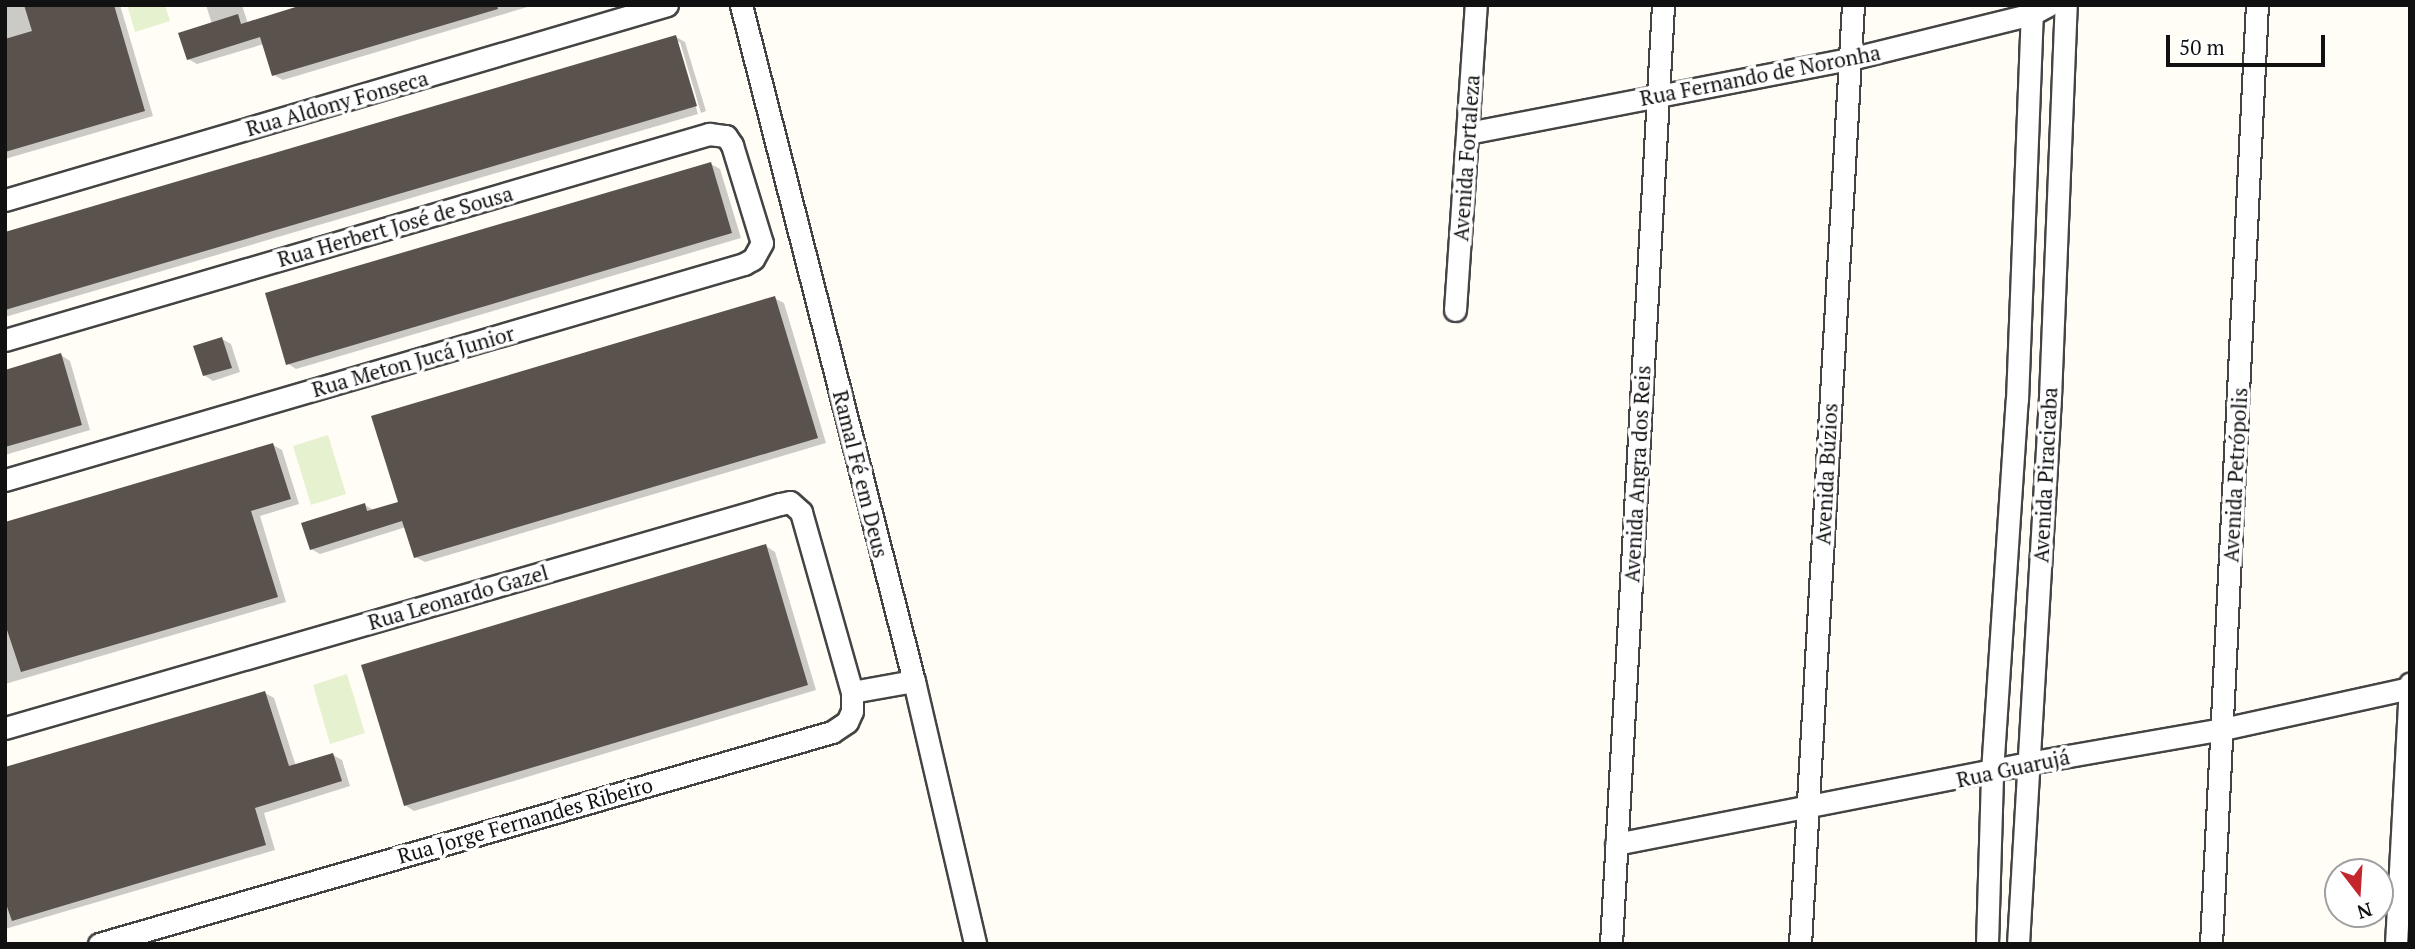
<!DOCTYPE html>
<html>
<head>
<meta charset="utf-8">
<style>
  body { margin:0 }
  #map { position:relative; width:2415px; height:949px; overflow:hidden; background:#fffdf5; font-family:"PT Serif",serif }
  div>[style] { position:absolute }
  .pitch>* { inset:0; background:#e6f2cf }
  .shadow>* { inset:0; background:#0003 }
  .building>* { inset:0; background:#5a524d }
  .roads { filter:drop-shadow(2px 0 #444) drop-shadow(-2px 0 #444) drop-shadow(0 2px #444) drop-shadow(0 -2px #444) }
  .street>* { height:21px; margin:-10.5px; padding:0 10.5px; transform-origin:10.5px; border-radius:10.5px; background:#fff }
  span { translate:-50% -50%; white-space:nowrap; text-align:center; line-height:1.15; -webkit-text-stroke:7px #fff; paint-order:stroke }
  .street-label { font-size:21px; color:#111 }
  .frame { position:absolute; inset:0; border:7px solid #111; pointer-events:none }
  .north { position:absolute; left:2324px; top:858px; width:70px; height:70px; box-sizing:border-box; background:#fff; border:2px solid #a0a0a0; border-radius:50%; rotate:163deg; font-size:19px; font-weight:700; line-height:28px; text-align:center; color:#111 }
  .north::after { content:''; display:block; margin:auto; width:24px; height:32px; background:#c4262e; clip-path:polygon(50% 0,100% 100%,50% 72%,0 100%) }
  .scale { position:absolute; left:2166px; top:35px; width:159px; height:32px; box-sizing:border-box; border:4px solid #111; border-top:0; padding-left:9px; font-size:21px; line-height:24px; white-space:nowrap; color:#111; -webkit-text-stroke:5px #fff; paint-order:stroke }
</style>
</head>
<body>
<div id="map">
  <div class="pitch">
    <i style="clip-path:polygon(127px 5px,165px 5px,170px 21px,135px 32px)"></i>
    <i style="clip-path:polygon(328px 435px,346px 494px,311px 505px,293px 446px)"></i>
    <i style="clip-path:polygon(347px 674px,365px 733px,330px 744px,313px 685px)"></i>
  </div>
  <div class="shadow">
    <i style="clip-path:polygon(5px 5px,120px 5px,153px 116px,5px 159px)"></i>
    <i style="clip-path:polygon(206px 5px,242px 5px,248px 24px,308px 5px,534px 5px,283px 80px,274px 75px,264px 44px,197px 64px,188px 59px,212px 24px)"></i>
    <i style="clip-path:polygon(676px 37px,685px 42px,706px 111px,701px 113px,680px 42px,676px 42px,698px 114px,5px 317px,5px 234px)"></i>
    <i style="clip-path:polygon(711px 164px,720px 169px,741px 238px,296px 369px,287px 363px)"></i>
    <i style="clip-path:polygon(774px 298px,784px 303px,826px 443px,425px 562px,415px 557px,406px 527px,320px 554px,311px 549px,365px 505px,375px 511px,400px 503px)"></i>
    <i style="clip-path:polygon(222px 339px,231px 344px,240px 372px,213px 381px,204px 375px)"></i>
    <i style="clip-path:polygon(61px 355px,70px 361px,90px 430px,5px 455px,5px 372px)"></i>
    <i style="clip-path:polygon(273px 445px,282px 450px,299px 504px,260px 516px,286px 602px,5px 684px,5px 524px)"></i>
    <i style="clip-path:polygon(766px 546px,775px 552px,816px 690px,414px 811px,405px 805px)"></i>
    <i style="clip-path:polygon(265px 693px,274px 698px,296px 766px,333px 755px,342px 760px,350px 786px,264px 813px,275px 850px,5px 929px,5px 770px)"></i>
  </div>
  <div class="building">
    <i style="clip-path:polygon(24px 5px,114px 5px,145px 111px,5px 152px,5px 39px,32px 31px)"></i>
    <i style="clip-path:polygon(302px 5px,497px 5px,498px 9px,272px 76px,260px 37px,187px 60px,178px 33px,238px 14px,241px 24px)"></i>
    <i style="clip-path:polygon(676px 35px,697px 106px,5px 310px,5px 232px)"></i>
    <i style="clip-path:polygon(711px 162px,732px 233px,286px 365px,265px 293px)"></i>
    <i style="clip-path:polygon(775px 296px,818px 438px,414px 558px,402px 521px,310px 550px,301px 523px,365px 503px,367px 511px,398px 502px,371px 416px)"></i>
    <i style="clip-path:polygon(222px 337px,232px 368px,203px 376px,193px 346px)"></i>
    <i style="clip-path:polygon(61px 353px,82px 425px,5px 447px,5px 370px)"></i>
    <i style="clip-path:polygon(273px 443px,291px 499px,251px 511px,278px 597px,21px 672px,5px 624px,5px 522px)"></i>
    <i style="clip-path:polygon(766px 544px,808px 685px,404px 806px,361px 665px)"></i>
    <i style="clip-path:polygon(265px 691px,289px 766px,333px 753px,342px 781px,255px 808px,266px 845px,12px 921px,5px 901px,5px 767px)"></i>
  </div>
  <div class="roads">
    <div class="street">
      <i style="left:741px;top:5px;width:698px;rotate:75.65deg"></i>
      <i style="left:914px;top:681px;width:270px;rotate:76.9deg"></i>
      <i style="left:1468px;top:133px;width:389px;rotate:-11deg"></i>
      <i style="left:1850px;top:59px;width:187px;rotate:-13.9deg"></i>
      <i style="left:2032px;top:14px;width:19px;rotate:-28deg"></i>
      <i style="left:5px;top:200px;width:690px;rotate:-16.41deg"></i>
      <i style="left:1455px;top:310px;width:306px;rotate:-86.1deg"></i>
      <i style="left:5px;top:340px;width:734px;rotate:-16.31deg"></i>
      <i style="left:709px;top:134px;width:17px;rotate:7deg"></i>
      <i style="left:726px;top:136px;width:11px;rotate:56deg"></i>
      <i style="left:732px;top:145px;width:102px;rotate:73deg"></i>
      <i style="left:762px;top:243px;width:18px;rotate:119deg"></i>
      <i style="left:753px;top:259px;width:10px;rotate:151deg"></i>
      <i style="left:744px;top:264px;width:770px;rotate:163.71deg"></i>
      <i style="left:852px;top:692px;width:63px;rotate:-10.1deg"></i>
      <i style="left:5px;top:728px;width:807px;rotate:-16.12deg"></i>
      <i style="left:780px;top:504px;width:10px;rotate:-11deg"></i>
      <i style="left:790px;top:502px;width:15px;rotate:42deg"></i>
      <i style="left:801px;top:512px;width:187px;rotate:74.2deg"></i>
      <i style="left:852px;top:692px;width:19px;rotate:90deg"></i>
      <i style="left:852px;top:711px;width:12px;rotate:114deg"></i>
      <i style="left:847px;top:722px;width:18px;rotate:146deg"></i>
      <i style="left:832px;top:732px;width:763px;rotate:163.87deg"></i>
      <i style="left:1616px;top:844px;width:420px;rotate:-11.1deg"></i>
      <i style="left:2028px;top:763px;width:198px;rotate:-9.9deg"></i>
      <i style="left:2223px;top:729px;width:190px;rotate:-12.4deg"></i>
      <i style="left:1611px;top:944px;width:940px;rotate:-86.83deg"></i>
      <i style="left:1800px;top:944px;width:940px;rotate:-86.77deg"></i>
      <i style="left:1987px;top:944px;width:172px;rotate:-88.3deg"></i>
      <i style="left:1992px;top:772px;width:373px;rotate:-86.2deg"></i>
      <i style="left:2017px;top:400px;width:395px;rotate:-87.8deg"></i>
      <i style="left:2018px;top:944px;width:548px;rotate:-86.65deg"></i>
      <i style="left:2050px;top:397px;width:392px;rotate:-87.7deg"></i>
      <i style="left:2211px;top:944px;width:940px;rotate:-87.2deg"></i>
      <i style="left:2396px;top:944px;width:261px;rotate:-86.9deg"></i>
    </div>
  </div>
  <div class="street-label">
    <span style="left:1760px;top:75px;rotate:-11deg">Rua Fernando de Noronha</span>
    <span style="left:337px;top:103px;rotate:-16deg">Rua Aldony Fonseca</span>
    <span style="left:1466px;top:158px;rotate:-86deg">Avenida Fortaleza</span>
    <span style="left:395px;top:226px;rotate:-16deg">Rua Herbert José de Sousa</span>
    <span style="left:413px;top:361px;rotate:-16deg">Rua Meton Jucá Junior</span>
    <span style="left:861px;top:474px;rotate:76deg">Ramal Fé em Deus</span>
    <span style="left:1637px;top:474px;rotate:-87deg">Avenida Angra dos Reis</span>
    <span style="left:1826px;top:474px;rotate:-87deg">Avenida Búzios</span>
    <span style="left:2045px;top:475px;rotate:-87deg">Avenida Piracicaba</span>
    <span style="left:2235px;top:475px;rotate:-87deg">Avenida Petrópolis</span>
    <span style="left:458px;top:597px;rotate:-16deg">Rua Leonardo Gazel</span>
    <span style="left:2013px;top:768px;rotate:-12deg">Rua Guarujá</span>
    <span style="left:525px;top:820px;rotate:-16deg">Rua Jorge Fernandes Ribeiro</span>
  </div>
  <div class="frame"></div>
  <div class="north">N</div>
  <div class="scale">50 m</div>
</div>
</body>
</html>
